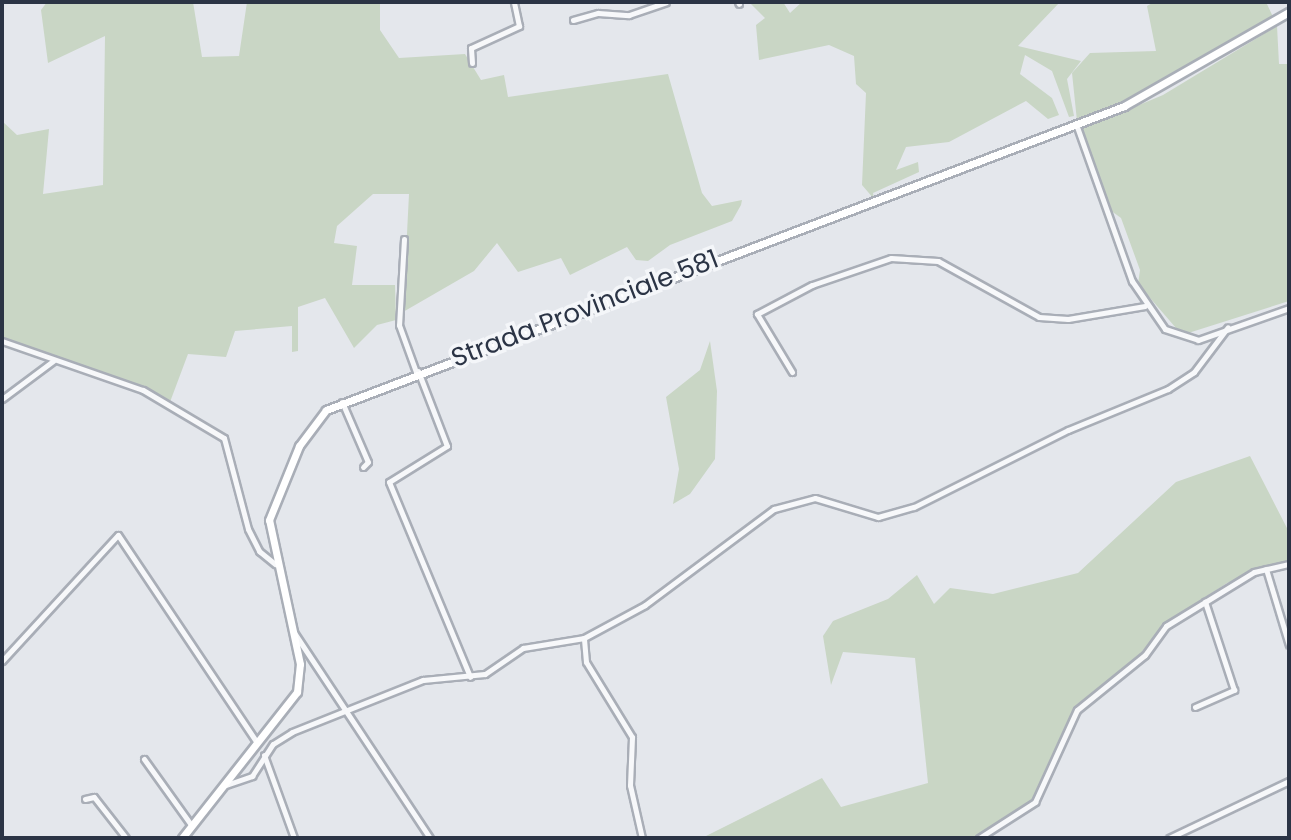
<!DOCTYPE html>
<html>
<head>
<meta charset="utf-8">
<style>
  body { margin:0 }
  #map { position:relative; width:1291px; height:840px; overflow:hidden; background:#e4e7ec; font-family:Poppins,sans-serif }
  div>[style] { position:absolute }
  .green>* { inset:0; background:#c9d6c5 }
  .roads { filter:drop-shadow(2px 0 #a9aeb7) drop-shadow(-2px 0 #a9aeb7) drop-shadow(0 2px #a9aeb7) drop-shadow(0 -2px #a9aeb7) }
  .minor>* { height:5px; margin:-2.5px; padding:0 2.5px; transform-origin:2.5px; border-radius:2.5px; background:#f7f8fa }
  .major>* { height:7px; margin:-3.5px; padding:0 3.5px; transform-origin:3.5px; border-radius:3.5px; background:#fff }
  span { translate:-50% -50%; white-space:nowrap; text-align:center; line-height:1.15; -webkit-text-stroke:7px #f4f6f9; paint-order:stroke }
  .street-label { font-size:26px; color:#2b3445 }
  .frame { position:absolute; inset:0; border:4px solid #2b3445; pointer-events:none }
</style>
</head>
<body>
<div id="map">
  <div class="green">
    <i style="clip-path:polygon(47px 2px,193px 2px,202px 57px,239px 56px,247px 2px,380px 2px,380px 30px,399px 58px,465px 54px,481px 80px,504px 75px,508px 97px,668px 74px,702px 193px,712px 206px,742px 200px,741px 205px,732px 221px,670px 245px,648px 261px,636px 260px,627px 247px,570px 275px,561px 258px,518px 272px,497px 243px,474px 271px,403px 312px,409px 194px,373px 194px,337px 226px,334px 243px,357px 246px,352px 285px,395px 285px,396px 320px,377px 325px,354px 348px,325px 298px,298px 307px,298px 351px,292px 352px,292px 326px,235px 331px,226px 357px,188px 354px,170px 402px,2px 337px,2px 121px,17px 135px,49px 129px,43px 194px,103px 185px,105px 36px,48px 63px,41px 10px)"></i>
    <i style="clip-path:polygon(749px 2px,783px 2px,790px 13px,802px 2px,1060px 2px,1018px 46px,1081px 61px,1067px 79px,1074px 116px,1069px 117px,1052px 71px,1025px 55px,1020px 74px,1052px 98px,1059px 115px,1048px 119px,1026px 101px,949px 142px,906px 147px,896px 170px,918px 162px,919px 172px,873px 193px,874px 199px,862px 185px,866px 93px,856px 84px,854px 56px,829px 45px,759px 60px,756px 25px,765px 18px)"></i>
    <i style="clip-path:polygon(1154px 2px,1266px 2px,1274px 19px,1151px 92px,1077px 121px,1072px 73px,1090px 53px,1156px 51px,1147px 6px)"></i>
    <i style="clip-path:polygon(1277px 26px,1279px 64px,1289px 64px,1289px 301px,1182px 335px,1138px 284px,1140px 270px,1121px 218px,1110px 210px,1082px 129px,1163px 95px)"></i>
    <i style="clip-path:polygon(710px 341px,717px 391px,715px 459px,690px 494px,673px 504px,679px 469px,666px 397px,700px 370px)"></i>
    <i style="clip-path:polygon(1250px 456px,1289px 532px,1289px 563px,1227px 583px,1164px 625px,1134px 661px,1079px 703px,1029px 807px,972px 838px,702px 838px,822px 778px,841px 807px,928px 783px,915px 658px,843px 652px,831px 685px,823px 636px,833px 621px,888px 599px,917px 575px,934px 604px,950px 588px,993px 594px,1078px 573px,1176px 482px)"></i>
  </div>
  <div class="roads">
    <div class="minor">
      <i style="left:738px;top:2px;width:2px;rotate:63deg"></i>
      <i style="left:573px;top:20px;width:26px;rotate:-16deg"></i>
      <i style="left:598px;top:13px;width:31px;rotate:4deg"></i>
      <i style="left:629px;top:15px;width:39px;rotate:-19deg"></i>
      <i style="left:472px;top:63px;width:15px;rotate:-94deg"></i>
      <i style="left:471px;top:48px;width:53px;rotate:-24.6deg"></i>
      <i style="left:519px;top:26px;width:25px;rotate:-102deg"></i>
      <i style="left:1076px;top:124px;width:167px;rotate:70.4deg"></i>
      <i style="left:1132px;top:281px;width:58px;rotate:55.5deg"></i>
      <i style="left:1165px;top:329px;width:35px;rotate:18deg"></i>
      <i style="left:1198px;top:340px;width:96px;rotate:-19.4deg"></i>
      <i style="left:404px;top:239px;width:86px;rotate:93.3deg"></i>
      <i style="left:399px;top:325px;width:50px;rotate:70.1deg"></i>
      <i style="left:2px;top:341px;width:149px;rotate:19.2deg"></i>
      <i style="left:143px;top:390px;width:94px;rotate:30.7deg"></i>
      <i style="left:224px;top:438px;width:94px;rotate:75.2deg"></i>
      <i style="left:248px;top:529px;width:25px;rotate:63deg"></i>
      <i style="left:259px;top:551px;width:21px;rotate:39deg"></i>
      <i style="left:418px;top:371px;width:80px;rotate:68.9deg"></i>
      <i style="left:447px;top:446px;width:68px;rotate:148.2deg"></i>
      <i style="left:389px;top:482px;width:211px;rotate:67.4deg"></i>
      <i style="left:792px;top:372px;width:68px;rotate:-121.1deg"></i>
      <i style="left:757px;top:314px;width:62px;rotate:-27.8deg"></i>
      <i style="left:812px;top:285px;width:83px;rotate:-18.9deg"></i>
      <i style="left:891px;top:258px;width:47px;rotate:3.7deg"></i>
      <i style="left:938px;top:261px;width:115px;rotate:29deg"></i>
      <i style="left:1039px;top:317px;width:29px;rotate:4deg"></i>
      <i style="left:1068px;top:319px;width:78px;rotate:-9.6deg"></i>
      <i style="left:2px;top:399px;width:64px;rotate:-36.7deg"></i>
      <i style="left:342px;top:402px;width:65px;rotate:66.6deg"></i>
      <i style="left:368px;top:462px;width:7px;rotate:135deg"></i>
      <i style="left:1266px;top:569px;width:79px;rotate:73.2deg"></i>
      <i style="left:293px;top:631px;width:248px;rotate:56.5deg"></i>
      <i style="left:2px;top:661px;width:171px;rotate:-47.4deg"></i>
      <i style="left:118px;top:535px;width:250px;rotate:56.2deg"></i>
      <i style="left:1195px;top:707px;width:43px;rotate:-23.6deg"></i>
      <i style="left:1234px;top:690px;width:93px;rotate:-108.2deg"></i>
      <i style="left:264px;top:755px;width:88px;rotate:70.1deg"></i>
      <i style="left:144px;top:759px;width:82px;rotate:54.4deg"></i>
      <i style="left:226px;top:785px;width:28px;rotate:-19deg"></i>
      <i style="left:252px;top:776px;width:38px;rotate:-57deg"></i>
      <i style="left:273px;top:744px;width:22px;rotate:-32deg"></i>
      <i style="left:292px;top:732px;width:141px;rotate:-21.7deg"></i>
      <i style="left:423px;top:680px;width:62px;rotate:-5.5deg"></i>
      <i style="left:485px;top:674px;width:46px;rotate:-34.4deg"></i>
      <i style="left:523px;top:648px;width:62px;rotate:-9.3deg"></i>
      <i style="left:85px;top:799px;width:9px;rotate:-13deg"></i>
      <i style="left:94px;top:797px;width:52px;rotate:52deg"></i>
      <i style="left:642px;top:838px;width:54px;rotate:-102.8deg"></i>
      <i style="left:630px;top:785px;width:48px;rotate:-87.6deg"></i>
      <i style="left:632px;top:737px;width:88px;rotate:-121.5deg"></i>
      <i style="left:586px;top:662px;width:24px;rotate:-95deg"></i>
      <i style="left:584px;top:638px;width:69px;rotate:-28.4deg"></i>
      <i style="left:645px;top:605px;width:161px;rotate:-36.7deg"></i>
      <i style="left:774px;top:509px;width:42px;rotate:-15deg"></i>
      <i style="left:815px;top:498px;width:66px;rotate:16.8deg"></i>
      <i style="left:878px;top:517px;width:37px;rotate:-16deg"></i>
      <i style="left:914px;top:507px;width:172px;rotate:-26.6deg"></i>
      <i style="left:1068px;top:430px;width:108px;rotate:-22.3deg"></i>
      <i style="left:1168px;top:389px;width:31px;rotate:-33deg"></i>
      <i style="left:1194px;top:372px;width:56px;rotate:-52.9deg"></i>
      <i style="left:979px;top:838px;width:67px;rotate:-32.7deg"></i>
      <i style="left:1035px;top:802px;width:101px;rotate:-65.5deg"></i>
      <i style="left:1077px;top:710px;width:87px;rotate:-39deg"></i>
      <i style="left:1145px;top:655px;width:36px;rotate:-54deg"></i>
      <i style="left:1166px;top:626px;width:103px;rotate:-31.5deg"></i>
      <i style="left:1254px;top:572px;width:36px;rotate:-13deg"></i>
      <i style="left:1169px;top:838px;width:133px;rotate:-25.4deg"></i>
    </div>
    <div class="major">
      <i style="left:182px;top:838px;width:186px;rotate:-51.8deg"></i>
      <i style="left:297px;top:692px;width:28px;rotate:-84deg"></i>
      <i style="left:300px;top:664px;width:147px;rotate:-102.1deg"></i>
      <i style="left:269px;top:520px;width:80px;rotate:-67.9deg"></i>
      <i style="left:299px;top:446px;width:45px;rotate:-53.1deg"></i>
      <i style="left:326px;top:410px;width:854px;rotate:-20.85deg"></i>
      <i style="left:1124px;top:106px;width:190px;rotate:-29.7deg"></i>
    </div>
  </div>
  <div class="street-label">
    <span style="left:585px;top:309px;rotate:-21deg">Strada Provinciale 581</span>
  </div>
  <div class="frame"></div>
</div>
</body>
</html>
